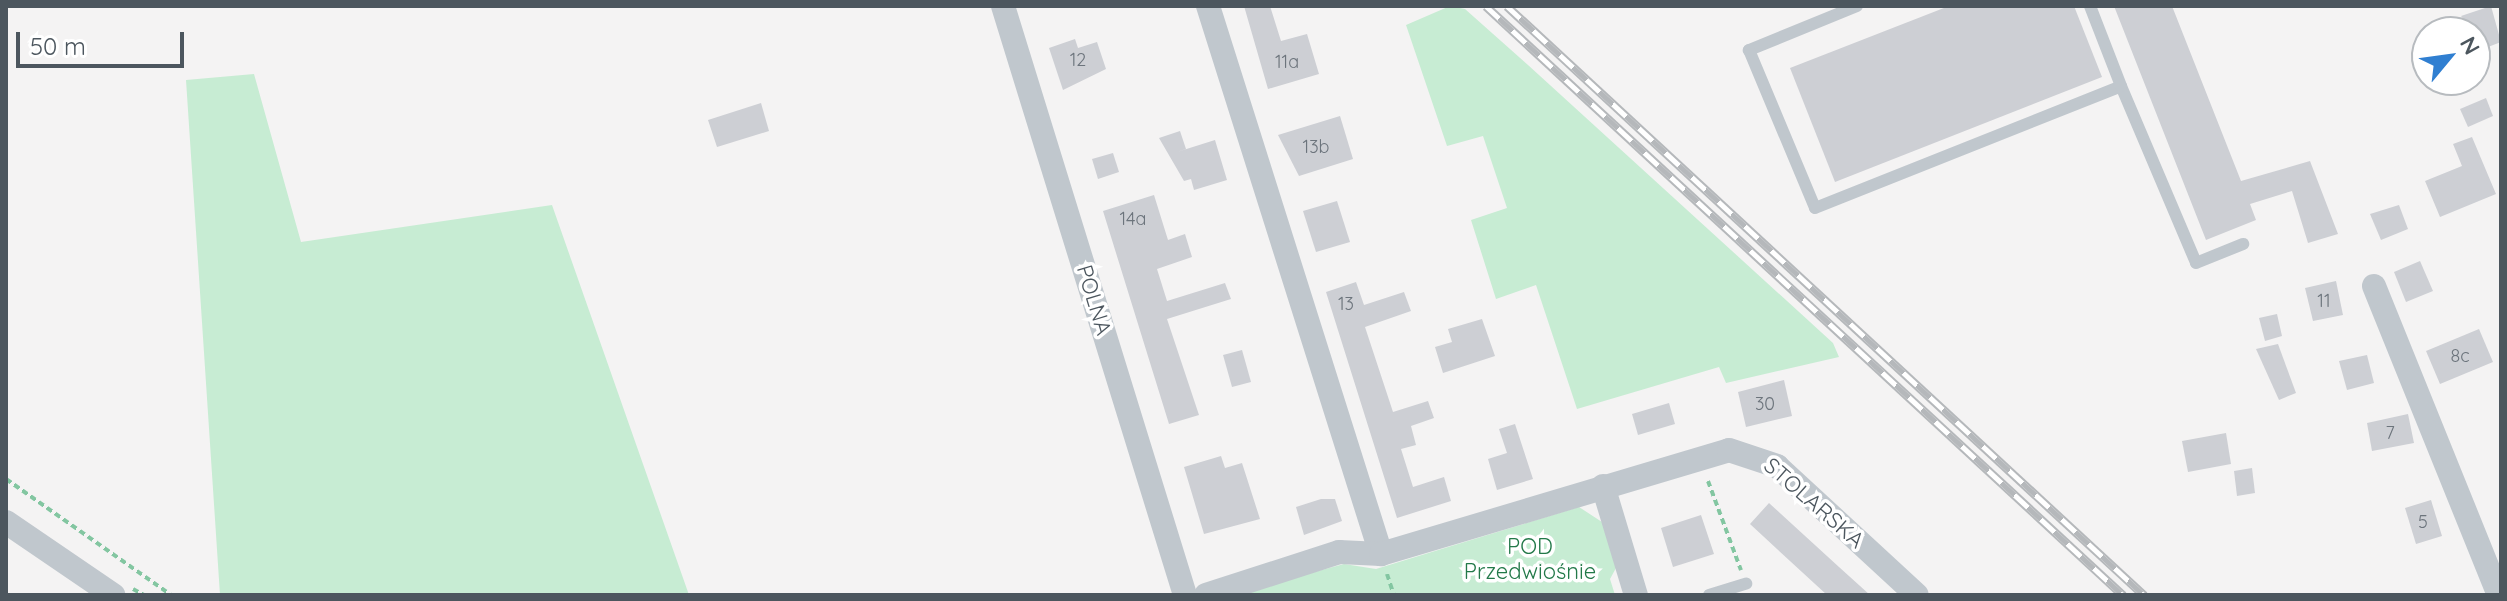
<!DOCTYPE html>
<html>
<head>
<meta charset="utf-8">
<style>
  body { margin:0 }
  #map { position:relative; width:2507px; height:601px; overflow:hidden; background:#f4f3f3; font-family:Quicksand,sans-serif }
  div>[style] { position:absolute }
  .green>* { inset:0; background:#c7ecd3 }
  .building>* { inset:0; background:#cdcfd4 }
  .path>* { height:4px; margin-top:-2px; transform-origin:0; background:repeating-linear-gradient(90deg,#83c6a1 0 6px,transparent 0 10px) }
  .lane>* { height:12px; margin:-6px; padding:0 6px; transform-origin:6px; border-radius:6px; background:#c0c7cd }
  .street>* { height:24px; margin:-12px; padding:0 12px; transform-origin:12px; border-radius:12px; background:#c0c7cd }
  .rail>* { height:9px; margin-top:-4.5px; transform-origin:0; background:repeating-linear-gradient(90deg,#fff 0 18px,#b5b8bb 0 36px); box-sizing:border-box; border-block:2px solid #b5b8bb }
  span { translate:-50% -50%; white-space:nowrap; text-align:center; line-height:1.15; -webkit-text-stroke:7px #fff; paint-order:stroke }
  .number-label { font-size:18px; color:#6c747c }
  .number-label span { -webkit-text-stroke-width:0 }
  .street-label { font-size:22px; color:#4c565e }
  .park-label { font-size:22px; color:#237949 }
  .frame { position:absolute; inset:0; border:8px solid #4c565e; pointer-events:none }
  .north { position:absolute; left:2411px; top:16px; width:80px; height:80px; box-sizing:border-box; background:#fff; border:2px solid #b7bbbf; border-radius:50%; rotate:61deg; font-size:22px; font-weight:700; line-height:32px; text-align:center; color:#4c565e }
  .north::after { content:''; display:block; margin:auto; width:28px; height:36px; background:#307fd1; clip-path:polygon(50% 0,100% 100%,50% 72%,0 100%) }
  .scale { position:absolute; left:16px; top:32px; width:168px; height:36px; box-sizing:border-box; border:4px solid #4c565e; border-top:0; padding-left:10px; font-size:24px; line-height:28px; white-space:nowrap; color:#4c565e; -webkit-text-stroke:6px #fff; paint-order:stroke }
</style>
</head>
<body>
<div id="map">
  <div class="green">
    <i style="clip-path:polygon(1450px 6px,1465px 9px,1528px 65px,1833px 343px,1839px 357px,1726px 383px,1719px 367px,1577px 409px,1536px 285px,1496px 299px,1471px 220px,1507px 208px,1483px 136px,1447px 146px,1406px 25px)"></i>
    <i style="clip-path:polygon(254px 74px,301px 242px,552px 205px,689px 595px,220px 595px,186px 80px)"></i>
    <i style="clip-path:polygon(1579px 507px,1602px 522px,1616px 568px,1610px 579px,1615px 595px,1230px 595px,1344px 564px,1376px 569px)"></i>
  </div>
  <div class="building">
    <i style="clip-path:polygon(1244px 6px,1270px 6px,1281px 41px,1307px 34px,1319px 74px,1268px 89px)"></i>
    <i style="clip-path:polygon(1949px 6px,2074px 6px,2102px 77px,1835px 182px,1790px 68px)"></i>
    <i style="clip-path:polygon(2114px 6px,2172px 6px,2241px 181px,2310px 161px,2338px 234px,2308px 243px,2292px 191px,2250px 204px,2256px 220px,2206px 240px)"></i>
    <i style="clip-path:polygon(2491px 6px,2501px 42px,2475px 52px,2475px 32px,2461px 16px)"></i>
    <i style="clip-path:polygon(1075px 39px,1078px 48px,1097px 42px,1106px 69px,1063px 90px,1049px 48px)"></i>
    <i style="clip-path:polygon(2486px 98px,2493px 116px,2468px 127px,2460px 109px)"></i>
    <i style="clip-path:polygon(761px 103px,769px 131px,717px 147px,708px 120px)"></i>
    <i style="clip-path:polygon(1340px 116px,1353px 159px,1299px 176px,1278px 135px)"></i>
    <i style="clip-path:polygon(1180px 131px,1186px 149px,1177px 152px,1215px 140px,1227px 180px,1194px 190px,1191px 179px,1184px 181px,1159px 138px)"></i>
    <i style="clip-path:polygon(2472px 137px,2496px 194px,2440px 217px,2425px 181px,2462px 166px,2453px 144px)"></i>
    <i style="clip-path:polygon(1113px 153px,1119px 172px,1098px 179px,1092px 159px)"></i>
    <i style="clip-path:polygon(1154px 195px,1168px 240px,1185px 234px,1192px 257px,1157px 269px,1167px 301px,1225px 283px,1231px 299px,1167px 319px,1199px 415px,1169px 424px,1103px 211px)"></i>
    <i style="clip-path:polygon(1337px 201px,1350px 242px,1316px 252px,1303px 211px)"></i>
    <i style="clip-path:polygon(2399px 205px,2408px 229px,2381px 240px,2370px 214px)"></i>
    <i style="clip-path:polygon(2420px 261px,2433px 291px,2406px 302px,2394px 272px)"></i>
    <i style="clip-path:polygon(2336px 281px,2343px 315px,2313px 321px,2305px 288px)"></i>
    <i style="clip-path:polygon(1356px 282px,1364px 305px,1404px 292px,1411px 311px,1365px 327px,1393px 412px,1428px 401px,1434px 418px,1411px 426px,1416px 445px,1401px 449px,1413px 487px,1444px 477px,1451px 501px,1397px 518px,1326px 292px)"></i>
    <i style="clip-path:polygon(2277px 314px,2282px 336px,2265px 341px,2259px 318px)"></i>
    <i style="clip-path:polygon(1482px 319px,1495px 356px,1443px 373px,1435px 347px,1452px 342px,1448px 329px)"></i>
    <i style="clip-path:polygon(2479px 329px,2493px 362px,2440px 384px,2426px 351px)"></i>
    <i style="clip-path:polygon(2278px 344px,2296px 393px,2279px 400px,2256px 349px)"></i>
    <i style="clip-path:polygon(1242px 350px,1251px 382px,1232px 387px,1223px 355px)"></i>
    <i style="clip-path:polygon(2367px 355px,2374px 383px,2347px 390px,2339px 361px)"></i>
    <i style="clip-path:polygon(1784px 380px,1792px 416px,1746px 427px,1738px 392px)"></i>
    <i style="clip-path:polygon(1669px 403px,1675px 424px,1638px 435px,1632px 414px)"></i>
    <i style="clip-path:polygon(2408px 414px,2414px 443px,2372px 451px,2367px 423px)"></i>
    <i style="clip-path:polygon(1515px 424px,1533px 479px,1497px 490px,1488px 459px,1507px 453px,1499px 429px)"></i>
    <i style="clip-path:polygon(2226px 433px,2231px 464px,2188px 472px,2182px 441px)"></i>
    <i style="clip-path:polygon(1221px 456px,1225px 468px,1242px 463px,1260px 519px,1204px 534px,1184px 467px)"></i>
    <i style="clip-path:polygon(2252px 468px,2255px 493px,2237px 496px,2234px 471px)"></i>
    <i style="clip-path:polygon(1321px 499px,1335px 499px,1342px 521px,1304px 535px,1296px 507px)"></i>
    <i style="clip-path:polygon(2431px 500px,2442px 536px,2416px 544px,2405px 508px)"></i>
    <i style="clip-path:polygon(1769px 503px,1839px 567px,1870px 595px,1827px 595px,1777px 549px,1750px 524px)"></i>
    <i style="clip-path:polygon(1701px 515px,1714px 554px,1673px 567px,1661px 528px)"></i>
  </div>
  <div class="path">
    <i style="left:6px;top:479px;width:202px;rotate:35.1deg"></i>
    <i style="left:1708px;top:481px;width:95px;rotate:69.7deg"></i>
    <i style="left:1387px;top:574px;width:22px;rotate:72deg"></i>
    <i style="left:133px;top:589px;width:13px;rotate:29deg"></i>
  </div>
  <div class="lane">
    <i style="left:1857px;top:6px;width:117px;rotate:157.8deg"></i>
    <i style="left:1749px;top:50px;width:171px;rotate:67.3deg"></i>
    <i style="left:1815px;top:208px;width:329px;rotate:-21.7deg"></i>
    <i style="left:2121px;top:86px;width:192px;rotate:67deg"></i>
    <i style="left:2196px;top:263px;width:51px;rotate:-22deg"></i>
    <i style="left:2090px;top:6px;width:86px;rotate:68.8deg"></i>
    <i style="left:1709px;top:595px;width:39px;rotate:-17deg"></i>
  </div>
  <div class="street">
    <i style="left:1003px;top:6px;width:616px;rotate:72.83deg"></i>
    <i style="left:1208px;top:6px;width:575px;rotate:72.48deg"></i>
    <i style="left:2374px;top:286px;width:333px;rotate:68deg"></i>
    <i style="left:1603px;top:486px;width:114px;rotate:73.2deg"></i>
    <i style="left:6px;top:522px;width:130px;rotate:34.3deg"></i>
    <i style="left:1206px;top:595px;width:140px;rotate:-17.9deg"></i>
    <i style="left:1339px;top:552px;width:42px;rotate:2.7deg"></i>
    <i style="left:1381px;top:554px;width:363px;rotate:-16.6deg"></i>
    <i style="left:1729px;top:450px;width:51px;rotate:18.4deg"></i>
    <i style="left:1777px;top:466px;width:190px;rotate:42.7deg"></i>
  </div>
  <div class="rail">
    <i style="left:1486px;top:6px;width:868px;rotate:42.76deg"></i>
    <i style="left:1507px;top:6px;width:868px;rotate:42.76deg"></i>
  </div>
  <div class="number-label">
    <span style="left:1078px;top:60px">12</span>
    <span style="left:1287px;top:62px">11a</span>
    <span style="left:1316px;top:147px">13b</span>
    <span style="left:1133px;top:219px">14a</span>
    <span style="left:2324px;top:301px">11</span>
    <span style="left:1346px;top:304px">13</span>
    <span style="left:2460px;top:356px">8c</span>
    <span style="left:1765px;top:404px">30</span>
    <span style="left:2390px;top:433px">7</span>
    <span style="left:2423px;top:522px">5</span>
  </div>
  <div class="street-label">
    <span style="left:1094px;top:300px;rotate:73deg">POLNA</span>
    <span style="left:1814px;top:503px;rotate:41deg">STOLARSKA</span>
  </div>
  <div class="park-label">
    <span style="left:1530px;top:559px">POD<br>Przedwiośnie</span>
  </div>
  <div class="frame"></div>
  <div class="north">N</div>
  <div class="scale">50 m</div>
</div>
</body>
</html>
